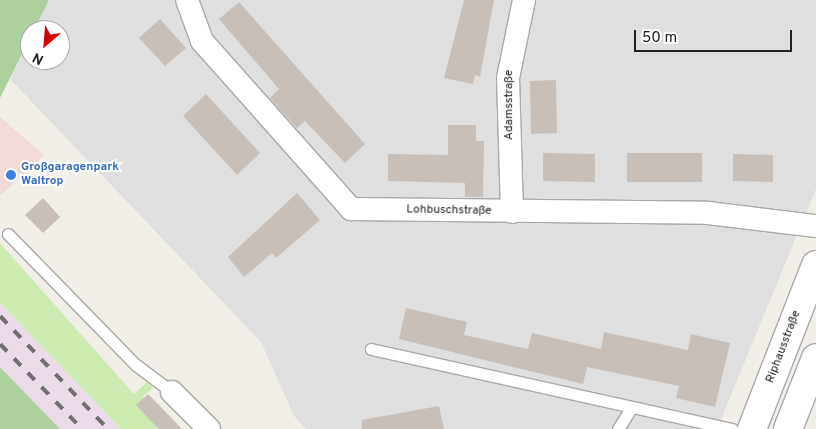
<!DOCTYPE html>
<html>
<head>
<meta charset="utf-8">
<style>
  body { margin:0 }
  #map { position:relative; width:816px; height:429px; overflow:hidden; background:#f2efe9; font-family:Overpass,sans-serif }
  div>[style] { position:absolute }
  .residential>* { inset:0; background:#e0dfdf }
  .commercial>* { inset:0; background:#f2dad9 }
  .industrial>* { inset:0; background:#ebdbe8 }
  .grass>* { inset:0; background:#cdebb0 }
  .forest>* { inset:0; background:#add19e }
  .building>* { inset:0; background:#c7bfb8 }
  .roads { filter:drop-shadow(1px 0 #a9a9a9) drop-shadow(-1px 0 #a9a9a9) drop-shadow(0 1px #a9a9a9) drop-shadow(0 -1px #a9a9a9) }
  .service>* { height:11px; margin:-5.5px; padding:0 5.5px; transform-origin:5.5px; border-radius:5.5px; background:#fff }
  .minor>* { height:22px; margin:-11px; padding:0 11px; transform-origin:11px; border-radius:11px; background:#fff }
  .tertiary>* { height:28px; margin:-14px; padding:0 14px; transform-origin:14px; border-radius:14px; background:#fff }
  .rail>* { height:4px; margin-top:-2px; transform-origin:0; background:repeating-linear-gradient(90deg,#707070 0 10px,transparent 0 20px) }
  .dots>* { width:14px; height:14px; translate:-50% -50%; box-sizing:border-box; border:2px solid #fff; border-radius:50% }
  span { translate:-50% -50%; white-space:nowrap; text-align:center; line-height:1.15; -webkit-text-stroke:4px #fff; paint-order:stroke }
  .street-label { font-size:12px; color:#222 }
  .shop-label { font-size:12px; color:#366cbe; font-weight:700 }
  .left { translate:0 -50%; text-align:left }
  .north { position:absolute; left:20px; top:20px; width:50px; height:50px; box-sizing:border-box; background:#fff; border:1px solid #a7a7a7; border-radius:50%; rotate:207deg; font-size:14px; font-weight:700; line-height:20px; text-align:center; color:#222 }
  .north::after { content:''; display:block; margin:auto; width:18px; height:22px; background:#d40000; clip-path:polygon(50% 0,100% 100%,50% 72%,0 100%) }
  .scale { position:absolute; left:634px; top:30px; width:158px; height:22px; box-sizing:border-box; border:2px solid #222; border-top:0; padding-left:6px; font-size:15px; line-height:18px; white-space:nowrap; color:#222; -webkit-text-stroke:4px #fff; paint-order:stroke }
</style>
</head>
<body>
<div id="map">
  <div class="residential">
    <i style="clip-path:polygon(49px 0,816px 0,816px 189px,717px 429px,306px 429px,294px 416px,261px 342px,10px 79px,30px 38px,30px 60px,60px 60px,60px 30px,34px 30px)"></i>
  </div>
  <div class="commercial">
    <i style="clip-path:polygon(0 117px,44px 155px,0 196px)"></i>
  </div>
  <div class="industrial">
    <i style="clip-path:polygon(0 303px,121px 429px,60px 429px,0 367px)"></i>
  </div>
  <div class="grass">
    <i style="clip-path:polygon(0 243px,134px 394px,147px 382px,153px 388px,143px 396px,159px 429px,121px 429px,0 303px)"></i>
  </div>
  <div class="forest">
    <i style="clip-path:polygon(0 0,49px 0,0 98px)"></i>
    <i style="clip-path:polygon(0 367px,60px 429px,0 429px)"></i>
  </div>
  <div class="building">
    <i style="clip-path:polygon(464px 0,494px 0,480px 77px,475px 75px,473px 84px,444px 78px)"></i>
    <i style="clip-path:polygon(239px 2px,365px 144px,345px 163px,305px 121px,297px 128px,270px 98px,279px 89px,219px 19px)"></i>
    <i style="clip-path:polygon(160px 19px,186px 48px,165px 66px,139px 38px)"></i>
    <i style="clip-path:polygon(556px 80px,557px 133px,531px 134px,530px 81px)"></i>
    <i style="clip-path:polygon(206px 94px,260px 153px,237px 175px,183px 116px)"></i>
    <i style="clip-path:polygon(448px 125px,476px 125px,476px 141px,484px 141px,483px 197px,465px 197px,465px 183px,388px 181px,388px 154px,448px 155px)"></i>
    <i style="clip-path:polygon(543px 153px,595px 154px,595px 182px,543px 181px)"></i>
    <i style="clip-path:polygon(627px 153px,702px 153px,702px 182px,627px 182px)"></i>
    <i style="clip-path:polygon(733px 154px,773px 155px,773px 182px,733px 181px)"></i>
    <i style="clip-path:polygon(297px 193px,320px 220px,276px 258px,272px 253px,244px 277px,228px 257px)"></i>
    <i style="clip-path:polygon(43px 198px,60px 217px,43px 233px,25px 215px)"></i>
    <i style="clip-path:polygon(406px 308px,467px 322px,464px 335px,528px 349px,532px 333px,601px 349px,604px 332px,688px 350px,691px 334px,730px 343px,715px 407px,676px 398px,679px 386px,587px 367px,583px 384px,399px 339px)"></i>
    <i style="clip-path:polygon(148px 394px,159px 405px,182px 429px,159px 429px,147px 417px,136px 405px)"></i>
    <i style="clip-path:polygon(439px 406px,444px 429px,362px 429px,362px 420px)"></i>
  </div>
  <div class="roads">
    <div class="service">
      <i style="left:8px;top:234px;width:183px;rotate:45.7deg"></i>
      <i style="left:136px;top:365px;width:45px;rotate:36.9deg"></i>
      <i style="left:371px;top:349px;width:370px;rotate:12.5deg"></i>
      <i style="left:618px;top:429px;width:26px;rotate:-58deg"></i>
    </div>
    <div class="minor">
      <i style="left:187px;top:0;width:44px;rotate:69.9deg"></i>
      <i style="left:202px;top:41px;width:225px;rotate:48.4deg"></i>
      <i style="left:351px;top:209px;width:357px;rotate:0.6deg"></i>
      <i style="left:708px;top:213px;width:109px;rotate:6.9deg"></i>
      <i style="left:512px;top:212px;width:134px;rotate:-91.7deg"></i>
      <i style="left:508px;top:78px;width:80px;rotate:-78.4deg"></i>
      <i style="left:172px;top:392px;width:52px;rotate:45deg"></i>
    </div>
    <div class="tertiary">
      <i style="left:752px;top:429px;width:176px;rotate:-68.7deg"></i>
      <i style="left:788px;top:429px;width:76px;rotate:-68.5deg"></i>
    </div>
  </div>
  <div class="rail">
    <i style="left:0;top:316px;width:156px;rotate:46.3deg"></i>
    <i style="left:0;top:344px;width:118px;rotate:46deg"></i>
  </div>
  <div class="dots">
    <i style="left:11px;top:175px;background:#3f7fe0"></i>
  </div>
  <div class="street-label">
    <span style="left:510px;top:105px;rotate:-90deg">Adamsstraße</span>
    <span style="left:449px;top:211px;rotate:1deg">Lohbuschstraße</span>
    <span style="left:784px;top:347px;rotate:-69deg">Riphausstraße</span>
  </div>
  <div class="shop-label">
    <span class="left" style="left:21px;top:175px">Großgaragenpark<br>Waltrop</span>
  </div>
  <div class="north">N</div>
  <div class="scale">50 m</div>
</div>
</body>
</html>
